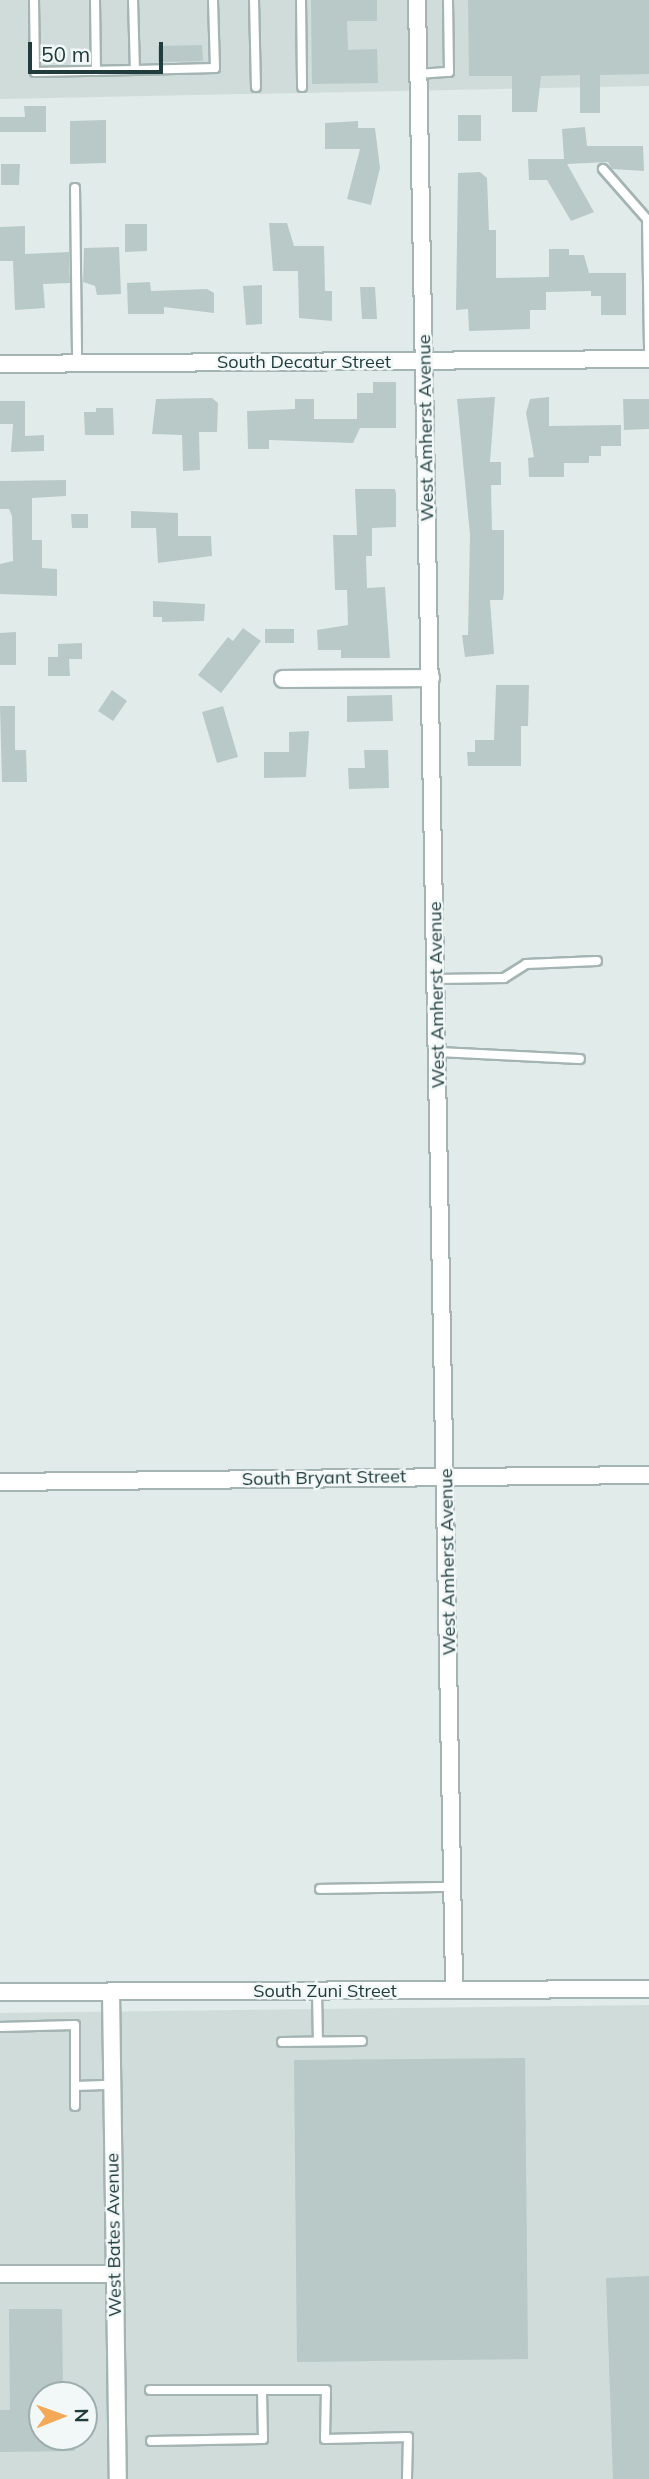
<!DOCTYPE html>
<html>
<head>
<meta charset="utf-8">
<style>
  body { margin:0 }
  #map { position:relative; width:649px; height:2479px; overflow:hidden; background:#e1ecea; font-family:Mulish,sans-serif }
  div>[style] { position:absolute }
  .built>* { inset:0; background:#cfdcd9 }
  .building>* { inset:0; background:#b9c9c7 }
  .roads { filter:drop-shadow(2px 0 #a4b4b3) drop-shadow(-2px 0 #a4b4b3) drop-shadow(0 2px #a4b4b3) drop-shadow(0 -2px #a4b4b3) }
  .lane>* { height:8px; margin:-4px; padding:0 4px; transform-origin:4px; border-radius:4px; background:#fff }
  .street>* { height:16px; margin:-8px; padding:0 8px; transform-origin:8px; border-radius:8px; background:#fff }
  span { translate:-50% -50%; white-space:nowrap; text-align:center; line-height:1.15; -webkit-text-stroke:5px #f2f8f7; paint-order:stroke }
  .street-label { font-size:18px; color:#213c3d }
  .north { position:absolute; left:28px; top:2381px; width:70px; height:70px; box-sizing:border-box; background:#f2f8f7; border:2px solid #9eadad; border-radius:50%; rotate:89deg; font-size:19px; font-weight:700; line-height:28px; text-align:center; color:#213c3d }
  .north::after { content:''; display:block; margin:auto; width:24px; height:32px; background:#f3a958; clip-path:polygon(50% 0,100% 100%,50% 72%,0 100%) }
  .scale { position:absolute; left:28px; top:42px; width:135px; height:32px; box-sizing:border-box; border:4px solid #213c3d; border-top:0; padding-left:9px; font-size:21px; line-height:24px; white-space:nowrap; color:#213c3d; -webkit-text-stroke:5px #f2f8f7; paint-order:stroke }
</style>
</head>
<body>
<div id="map">
  <div class="built">
    <i style="clip-path:polygon(0 0,649px 0,649px 86px,0 99px)"></i>
    <i style="clip-path:polygon(evenodd,649px 2005px,649px 2479px,0 2479px,0 2013px,649px 2005px,42px 2395px,84px 2395px,84px 2437px,42px 2437px,42px 2395px)"></i>
  </div>
  <div class="building">
    <i style="clip-path:polygon(311px 0,377px 0,377px 21px,347px 21px,348px 50px,377px 49px,378px 83px,312px 84px)"></i>
    <i style="clip-path:polygon(468px 0,649px 0,649px 74px,600px 75px,600px 113px,580px 113px,580px 75px,541px 76px,537px 112px,512px 112px,512px 76px,469px 76px)"></i>
    <i style="clip-path:polygon(202px 45px,203px 61px,158px 62px,158px 46px)"></i>
    <i style="clip-path:polygon(24px 106px,46px 106px,46px 132px,0 132px,0 117px,25px 117px)"></i>
    <i style="clip-path:polygon(458px 115px,481px 115px,481px 141px,458px 141px)"></i>
    <i style="clip-path:polygon(106px 120px,106px 163px,70px 164px,70px 121px)"></i>
    <i style="clip-path:polygon(358px 121px,358px 128px,375px 128px,380px 168px,371px 205px,347px 199px,360px 149px,325px 149px,325px 123px)"></i>
    <i style="clip-path:polygon(585px 127px,587px 146px,643px 146px,644px 171px,612px 169px,608px 162px,567px 164px,594px 212px,571px 221px,547px 180px,529px 180px,528px 159px,564px 159px,562px 129px)"></i>
    <i style="clip-path:polygon(1px 164px,20px 164px,19px 185px,1px 185px)"></i>
    <i style="clip-path:polygon(480px 172px,487px 178px,489px 230px,496px 230px,496px 278px,549px 277px,549px 249px,569px 249px,569px 255px,584px 255px,589px 273px,626px 273px,626px 315px,601px 315px,601px 296px,591px 296px,591px 291px,546px 292px,546px 310px,530px 310px,530px 329px,469px 331px,468px 309px,456px 310px,458px 173px)"></i>
    <i style="clip-path:polygon(269px 223px,287px 223px,294px 246px,324px 246px,325px 291px,332px 291px,332px 321px,299px 318px,298px 271px,273px 271px)"></i>
    <i style="clip-path:polygon(125px 224px,147px 224px,147px 251px,125px 252px)"></i>
    <i style="clip-path:polygon(25px 226px,25px 254px,69px 252px,70px 283px,43px 284px,45px 308px,15px 310px,13px 261px,0 261px,0 227px)"></i>
    <i style="clip-path:polygon(119px 247px,121px 294px,97px 295px,95px 286px,83px 282px,84px 248px)"></i>
    <i style="clip-path:polygon(150px 282px,151px 291px,207px 289px,214px 293px,214px 313px,164px 307px,164px 314px,128px 314px,127px 283px)"></i>
    <i style="clip-path:polygon(262px 285px,262px 324px,246px 325px,243px 286px)"></i>
    <i style="clip-path:polygon(360px 287px,375px 287px,377px 319px,362px 319px)"></i>
    <i style="clip-path:polygon(373px 382px,396px 382px,396px 428px,360px 428px,353px 443px,269px 440px,269px 449px,248px 449px,247px 411px,295px 409px,295px 399px,314px 399px,314px 419px,357px 419px,357px 393px,373px 393px)"></i>
    <i style="clip-path:polygon(495px 397px,490px 462px,501px 462px,501px 485px,491px 485px,492px 530px,504px 530px,504px 592px,503px 600px,490px 600px,494px 654px,465px 657px,462px 635px,468px 635px,470px 535px,457px 399px)"></i>
    <i style="clip-path:polygon(549px 397px,549px 426px,621px 425px,621px 446px,601px 446px,601px 456px,589px 456px,589px 463px,564px 463px,564px 477px,529px 477px,528px 458px,534px 457px,526px 413px,530px 399px)"></i>
    <i style="clip-path:polygon(212px 398px,218px 403px,217px 432px,199px 432px,200px 470px,183px 471px,182px 435px,152px 434px,156px 399px)"></i>
    <i style="clip-path:polygon(623px 399px,649px 399px,649px 429px,624px 430px)"></i>
    <i style="clip-path:polygon(0 401px,25px 401px,25px 436px,44px 435px,44px 451px,11px 452px,13px 424px,0 424px)"></i>
    <i style="clip-path:polygon(96px 408px,113px 408px,114px 435px,85px 435px,84px 412px,96px 412px)"></i>
    <i style="clip-path:polygon(66px 480px,66px 496px,32px 498px,32px 540px,42px 540px,42px 568px,57px 569px,57px 596px,0 594px,0 564px,13px 561px,12px 516px,9px 509px,0 509px,0 481px)"></i>
    <i style="clip-path:polygon(355px 489px,395px 489px,396px 494px,396px 527px,372px 528px,372px 556px,366px 556px,367px 588px,385px 587px,390px 658px,341px 658px,341px 650px,318px 650px,317px 630px,348px 625px,347px 590px,335px 590px,333px 535px,357px 535px)"></i>
    <i style="clip-path:polygon(131px 511px,178px 513px,178px 536px,211px 536px,212px 556px,158px 563px,156px 528px,131px 528px)"></i>
    <i style="clip-path:polygon(71px 514px,88px 514px,88px 528px,72px 528px)"></i>
    <i style="clip-path:polygon(153px 601px,205px 604px,204px 621px,162px 622px,162px 617px,153px 617px)"></i>
    <i style="clip-path:polygon(243px 628px,261px 641px,221px 693px,198px 675px,228px 637px,233px 641px)"></i>
    <i style="clip-path:polygon(265px 629px,294px 629px,294px 643px,265px 643px)"></i>
    <i style="clip-path:polygon(16px 632px,16px 665px,0 665px,0 633px)"></i>
    <i style="clip-path:polygon(82px 643px,82px 659px,69px 659px,70px 676px,48px 676px,48px 657px,58px 657px,58px 644px)"></i>
    <i style="clip-path:polygon(496px 685px,529px 685px,528px 726px,521px 726px,521px 766px,468px 766px,467px 752px,475px 752px,475px 740px,494px 740px)"></i>
    <i style="clip-path:polygon(112px 690px,127px 701px,113px 721px,98px 711px)"></i>
    <i style="clip-path:polygon(392px 695px,393px 721px,347px 722px,347px 696px)"></i>
    <i style="clip-path:polygon(0 706px,15px 706px,15px 750px,26px 750px,27px 782px,2px 782px)"></i>
    <i style="clip-path:polygon(223px 706px,238px 757px,217px 763px,202px 712px)"></i>
    <i style="clip-path:polygon(309px 731px,306px 777px,264px 778px,264px 752px,289px 752px,289px 732px)"></i>
    <i style="clip-path:polygon(364px 750px,388px 750px,389px 788px,349px 789px,348px 768px,365px 768px)"></i>
    <i style="clip-path:polygon(525px 2058px,528px 2359px,297px 2362px,294px 2060px)"></i>
    <i style="clip-path:polygon(649px 2276px,649px 2479px,613px 2479px,606px 2278px)"></i>
    <i style="clip-path:polygon(9px 2309px,62px 2309px,63px 2394px,42px 2394px,42px 2437px,74px 2437px,75px 2451px,0 2452px,0 2410px,10px 2410px)"></i>
  </div>
  <div class="roads">
    <div class="lane">
      <i style="left:34px;top:0;width:72px;rotate:89.2deg"></i>
      <i style="left:35px;top:72px;width:100px;rotate:-1.1deg"></i>
      <i style="left:95px;top:0;width:71px;rotate:89.2deg"></i>
      <i style="left:133px;top:0;width:70px;rotate:88.4deg"></i>
      <i style="left:135px;top:70px;width:80px;rotate:-1.4deg"></i>
      <i style="left:215px;top:68px;width:68px;rotate:-91.7deg"></i>
      <i style="left:254px;top:0;width:87px;rotate:88.7deg"></i>
      <i style="left:301px;top:0;width:87px;rotate:89.3deg"></i>
      <i style="left:418px;top:74px;width:31px;rotate:-4deg"></i>
      <i style="left:449px;top:72px;width:72px;rotate:-90.8deg"></i>
      <i style="left:603px;top:169px;width:67px;rotate:48.7deg"></i>
      <i style="left:647px;top:219px;width:132px;rotate:89.1deg"></i>
      <i style="left:75px;top:188px;width:175px;rotate:89.3deg"></i>
      <i style="left:437px;top:979px;width:67px;rotate:-0.9deg"></i>
      <i style="left:504px;top:978px;width:26px;rotate:-32deg"></i>
      <i style="left:526px;top:964px;width:71px;rotate:-2.4deg"></i>
      <i style="left:438px;top:1052px;width:142px;rotate:2.8deg"></i>
      <i style="left:320px;top:1889px;width:132px;rotate:-0.9deg"></i>
      <i style="left:317px;top:1991px;width:50px;rotate:88.9deg"></i>
      <i style="left:0;top:2027px;width:75px;rotate:-1.5deg"></i>
      <i style="left:75px;top:2025px;width:81px;rotate:90deg"></i>
      <i style="left:282px;top:2042px;width:80px;rotate:-0.7deg"></i>
      <i style="left:75px;top:2086px;width:37px;rotate:-2deg"></i>
      <i style="left:150px;top:2390px;width:176px"></i>
      <i style="left:326px;top:2390px;width:49px;rotate:91.2deg"></i>
      <i style="left:325px;top:2439px;width:83px;rotate:-1.4deg"></i>
      <i style="left:408px;top:2437px;width:42px;rotate:91.4deg"></i>
      <i style="left:151px;top:2441px;width:112px;rotate:-1deg"></i>
      <i style="left:263px;top:2439px;width:49px;rotate:-91.2deg"></i>
    </div>
    <div class="street">
      <i style="left:417px;top:0;width:1990px;rotate:88.93deg"></i>
      <i style="left:0;top:364px;width:649px;rotate:-0.44deg"></i>
      <i style="left:283px;top:679px;width:148px;rotate:-0.4deg"></i>
      <i style="left:0;top:1482px;width:649px;rotate:-0.62deg"></i>
      <i style="left:0;top:1992px;width:649px;rotate:-0.26deg"></i>
      <i style="left:111px;top:1992px;width:487px;rotate:89.2deg"></i>
      <i style="left:0;top:2274px;width:115px"></i>
    </div>
  </div>
  <div class="street-label">
    <span style="left:304px;top:362px">South Decatur Street</span>
    <span style="left:426px;top:428px;rotate:-91deg">West Amherst Avenue</span>
    <span style="left:437px;top:995px;rotate:-91deg">West Amherst Avenue</span>
    <span style="left:324px;top:1478px;rotate:-1deg">South Bryant Street</span>
    <span style="left:448px;top:1562px;rotate:-91deg">West Amherst Avenue</span>
    <span style="left:325px;top:1991px">South Zuni Street</span>
    <span style="left:114px;top:2235px;rotate:-91deg">West Bates Avenue</span>
  </div>
  <div class="north">N</div>
  <div class="scale">50 m</div>
</div>
</body>
</html>
